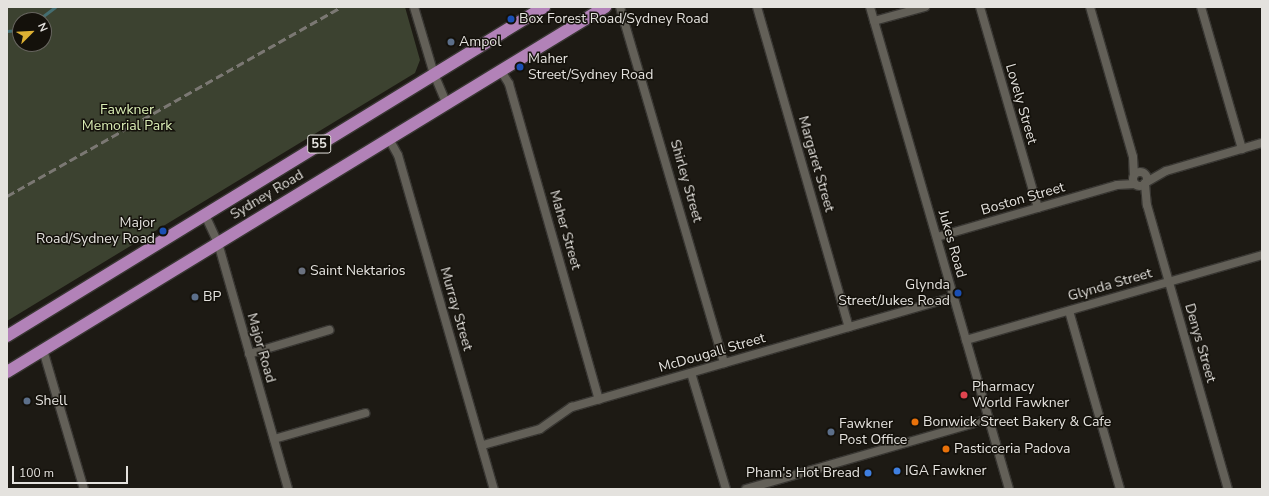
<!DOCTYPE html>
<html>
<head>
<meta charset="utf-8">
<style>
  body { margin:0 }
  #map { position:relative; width:1269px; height:496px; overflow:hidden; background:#1d1a14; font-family:"Nunito Sans",sans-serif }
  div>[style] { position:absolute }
  .green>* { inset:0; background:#3c4230 }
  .stream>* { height:2.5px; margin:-1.25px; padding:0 1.25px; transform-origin:1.25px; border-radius:1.25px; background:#446e71 }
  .roads { filter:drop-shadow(1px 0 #383632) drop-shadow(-1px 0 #383632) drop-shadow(0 1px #383632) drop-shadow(0 -1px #383632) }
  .minor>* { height:8px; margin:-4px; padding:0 4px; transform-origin:4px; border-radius:4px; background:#636058 }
  .minor>.ring { margin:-4px; padding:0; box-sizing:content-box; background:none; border:8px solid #636058; border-radius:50% }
  .highway>* { height:12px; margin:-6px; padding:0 6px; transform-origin:6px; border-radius:6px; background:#b282b8 }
  .rail>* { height:2.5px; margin-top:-1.25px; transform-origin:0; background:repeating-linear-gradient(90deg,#7b7873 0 8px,transparent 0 12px) }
  .dots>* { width:11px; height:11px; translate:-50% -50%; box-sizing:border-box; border:2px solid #14110b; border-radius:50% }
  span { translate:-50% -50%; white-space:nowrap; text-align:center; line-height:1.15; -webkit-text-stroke:3px #14110b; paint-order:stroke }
  .shield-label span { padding:1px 3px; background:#14110b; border:1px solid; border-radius:3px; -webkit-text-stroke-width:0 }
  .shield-label { font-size:13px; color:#e4e2de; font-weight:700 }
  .poi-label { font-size:14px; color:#e4e2de }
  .left { translate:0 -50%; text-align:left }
  .right { translate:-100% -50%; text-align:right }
  .street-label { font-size:14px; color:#e4e2de }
  .park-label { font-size:14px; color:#d9edb4 }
  .frame { position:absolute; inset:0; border:8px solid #e4e2de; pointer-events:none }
  .north { position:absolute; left:12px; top:12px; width:40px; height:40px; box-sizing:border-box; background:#14110b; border:1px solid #67655f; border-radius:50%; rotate:66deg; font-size:11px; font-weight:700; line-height:16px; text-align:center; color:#e4e2de }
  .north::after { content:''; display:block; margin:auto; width:14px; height:18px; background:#deb133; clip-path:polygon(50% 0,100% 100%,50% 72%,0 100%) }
  .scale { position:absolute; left:12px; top:466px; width:116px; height:18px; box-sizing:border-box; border:2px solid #e4e2de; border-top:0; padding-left:5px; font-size:12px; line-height:14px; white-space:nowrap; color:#e4e2de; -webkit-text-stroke:3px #14110b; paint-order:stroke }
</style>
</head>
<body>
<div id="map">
  <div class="green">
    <i style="clip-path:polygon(evenodd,7px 7px,405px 7px,420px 60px,415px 73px,7px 321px,7px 7px,20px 20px,44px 20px,44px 44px,20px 44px,20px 20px)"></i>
  </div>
  <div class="stream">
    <i style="left:38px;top:20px;width:21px;rotate:-37deg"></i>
    <i style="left:7px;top:31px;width:13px;rotate:-4deg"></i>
  </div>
  <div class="roads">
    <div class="minor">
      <i style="left:414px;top:7px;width:70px;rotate:73.4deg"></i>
      <i style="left:434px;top:74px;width:33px;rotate:67deg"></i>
      <i style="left:620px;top:7px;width:371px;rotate:73.7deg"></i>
      <i style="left:757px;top:7px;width:333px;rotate:74deg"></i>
      <i style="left:870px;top:7px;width:502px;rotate:73.91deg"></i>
      <i style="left:980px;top:7px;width:209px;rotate:73.9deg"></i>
      <i style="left:1090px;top:7px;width:156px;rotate:74deg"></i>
      <i style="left:1133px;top:157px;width:18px;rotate:87deg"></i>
      <i style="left:1201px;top:7px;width:148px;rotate:73.9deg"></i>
      <i style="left:874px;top:21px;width:53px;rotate:-15.4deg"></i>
      <i style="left:501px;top:71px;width:15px;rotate:58deg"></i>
      <i style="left:509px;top:84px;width:328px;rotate:74.1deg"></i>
      <i style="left:389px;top:139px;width:18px;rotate:61deg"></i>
      <i style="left:398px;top:155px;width:348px;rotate:74deg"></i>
      <i class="ring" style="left:1133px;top:172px;width:6px;height:6px"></i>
      <i style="left:1145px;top:183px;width:24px;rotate:-30deg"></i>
      <i style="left:1166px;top:171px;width:100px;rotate:-16.3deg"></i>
      <i style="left:1145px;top:184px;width:21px;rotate:85deg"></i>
      <i style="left:1147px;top:205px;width:295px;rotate:74.1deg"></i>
      <i style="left:205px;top:215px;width:31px;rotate:65deg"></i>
      <i style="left:218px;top:243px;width:256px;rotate:74.1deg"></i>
      <i style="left:937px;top:237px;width:187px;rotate:-16.1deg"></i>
      <i style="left:1117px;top:185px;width:18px;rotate:-3deg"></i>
      <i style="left:1069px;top:311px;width:185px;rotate:74deg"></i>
      <i style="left:966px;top:340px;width:308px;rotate:-16deg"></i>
      <i style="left:43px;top:350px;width:145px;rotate:73.6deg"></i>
      <i style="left:249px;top:354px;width:84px;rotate:-16.7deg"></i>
      <i style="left:691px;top:373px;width:121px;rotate:73.2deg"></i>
      <i style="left:274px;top:439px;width:95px;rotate:-15.9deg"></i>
      <i style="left:483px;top:445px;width:59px;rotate:-15.7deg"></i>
      <i style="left:540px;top:429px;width:39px;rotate:-35deg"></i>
      <i style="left:572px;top:407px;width:398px;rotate:-16.1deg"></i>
      <i style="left:746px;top:489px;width:253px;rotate:-16.1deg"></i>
    </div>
    <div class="highway">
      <i style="left:7px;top:336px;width:630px;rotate:-31.49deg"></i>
      <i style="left:7px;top:372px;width:701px;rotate:-31.4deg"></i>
    </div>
  </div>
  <div class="rail">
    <i style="left:7px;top:196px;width:384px;rotate:-29.5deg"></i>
  </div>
  <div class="dots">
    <i style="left:511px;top:19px;background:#1a4fb4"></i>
    <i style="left:451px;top:42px;background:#5c6f8a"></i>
    <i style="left:520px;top:67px;background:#1a4fb4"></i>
    <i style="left:163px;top:231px;background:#1a4fb4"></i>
    <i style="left:302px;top:271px;background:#6b7280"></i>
    <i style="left:958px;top:293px;background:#1a4fb4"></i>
    <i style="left:195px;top:297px;background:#5c6f8a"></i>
    <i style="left:964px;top:395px;background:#e0444e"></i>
    <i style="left:27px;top:401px;background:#5c6f8a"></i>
    <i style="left:915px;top:422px;background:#e8710a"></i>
    <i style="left:831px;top:432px;background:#5c6f8a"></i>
    <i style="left:946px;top:449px;background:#e8710a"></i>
    <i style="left:897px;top:471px;background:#3f7fe0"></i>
    <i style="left:868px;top:473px;background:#3f7fe0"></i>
  </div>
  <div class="shield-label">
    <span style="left:319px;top:144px">55</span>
  </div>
  <div class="poi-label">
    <span class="left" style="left:519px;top:19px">Box Forest Road/Sydney Road</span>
    <span class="left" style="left:459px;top:42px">Ampol</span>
    <span class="left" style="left:528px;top:67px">Maher<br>Street/Sydney Road</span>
    <span class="right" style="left:155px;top:231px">Major<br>Road/Sydney Road</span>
    <span class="left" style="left:310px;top:271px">Saint Nektarios</span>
    <span class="right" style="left:950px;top:293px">Glynda<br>Street/Jukes Road</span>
    <span class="left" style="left:203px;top:297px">BP</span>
    <span class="left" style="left:972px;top:395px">Pharmacy<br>World Fawkner</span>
    <span class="left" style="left:35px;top:401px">Shell</span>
    <span class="left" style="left:923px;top:422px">Bonwick Street Bakery &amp; Cafe</span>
    <span class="left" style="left:839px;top:432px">Fawkner<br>Post Office</span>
    <span class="left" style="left:954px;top:449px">Pasticceria Padova</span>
    <span class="left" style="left:905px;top:471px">IGA Fawkner</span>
    <span class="right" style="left:860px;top:473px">Pham's Hot Bread</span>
  </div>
  <div class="street-label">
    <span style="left:1021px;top:104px;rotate:74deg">Lovely Street</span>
    <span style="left:816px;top:164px;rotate:74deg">Margaret Street</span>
    <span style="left:686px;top:181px;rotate:74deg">Shirley Street</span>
    <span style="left:267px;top:195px;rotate:-31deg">Sydney Road</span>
    <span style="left:1023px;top:199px;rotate:-16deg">Boston Street</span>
    <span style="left:565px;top:230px;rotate:74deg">Maher Street</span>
    <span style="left:952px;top:244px;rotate:74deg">Jukes Road</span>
    <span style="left:1110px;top:285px;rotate:-16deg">Glynda Street</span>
    <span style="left:456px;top:309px;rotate:74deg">Murray Street</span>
    <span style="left:1200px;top:343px;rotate:74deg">Denys Street</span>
    <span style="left:261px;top:348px;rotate:74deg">Major Road</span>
    <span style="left:712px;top:353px;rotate:-16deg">McDougall Street</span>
  </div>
  <div class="park-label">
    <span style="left:127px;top:118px">Fawkner<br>Memorial Park</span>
  </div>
  <div class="frame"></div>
  <div class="north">N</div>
  <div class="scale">100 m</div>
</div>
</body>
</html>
